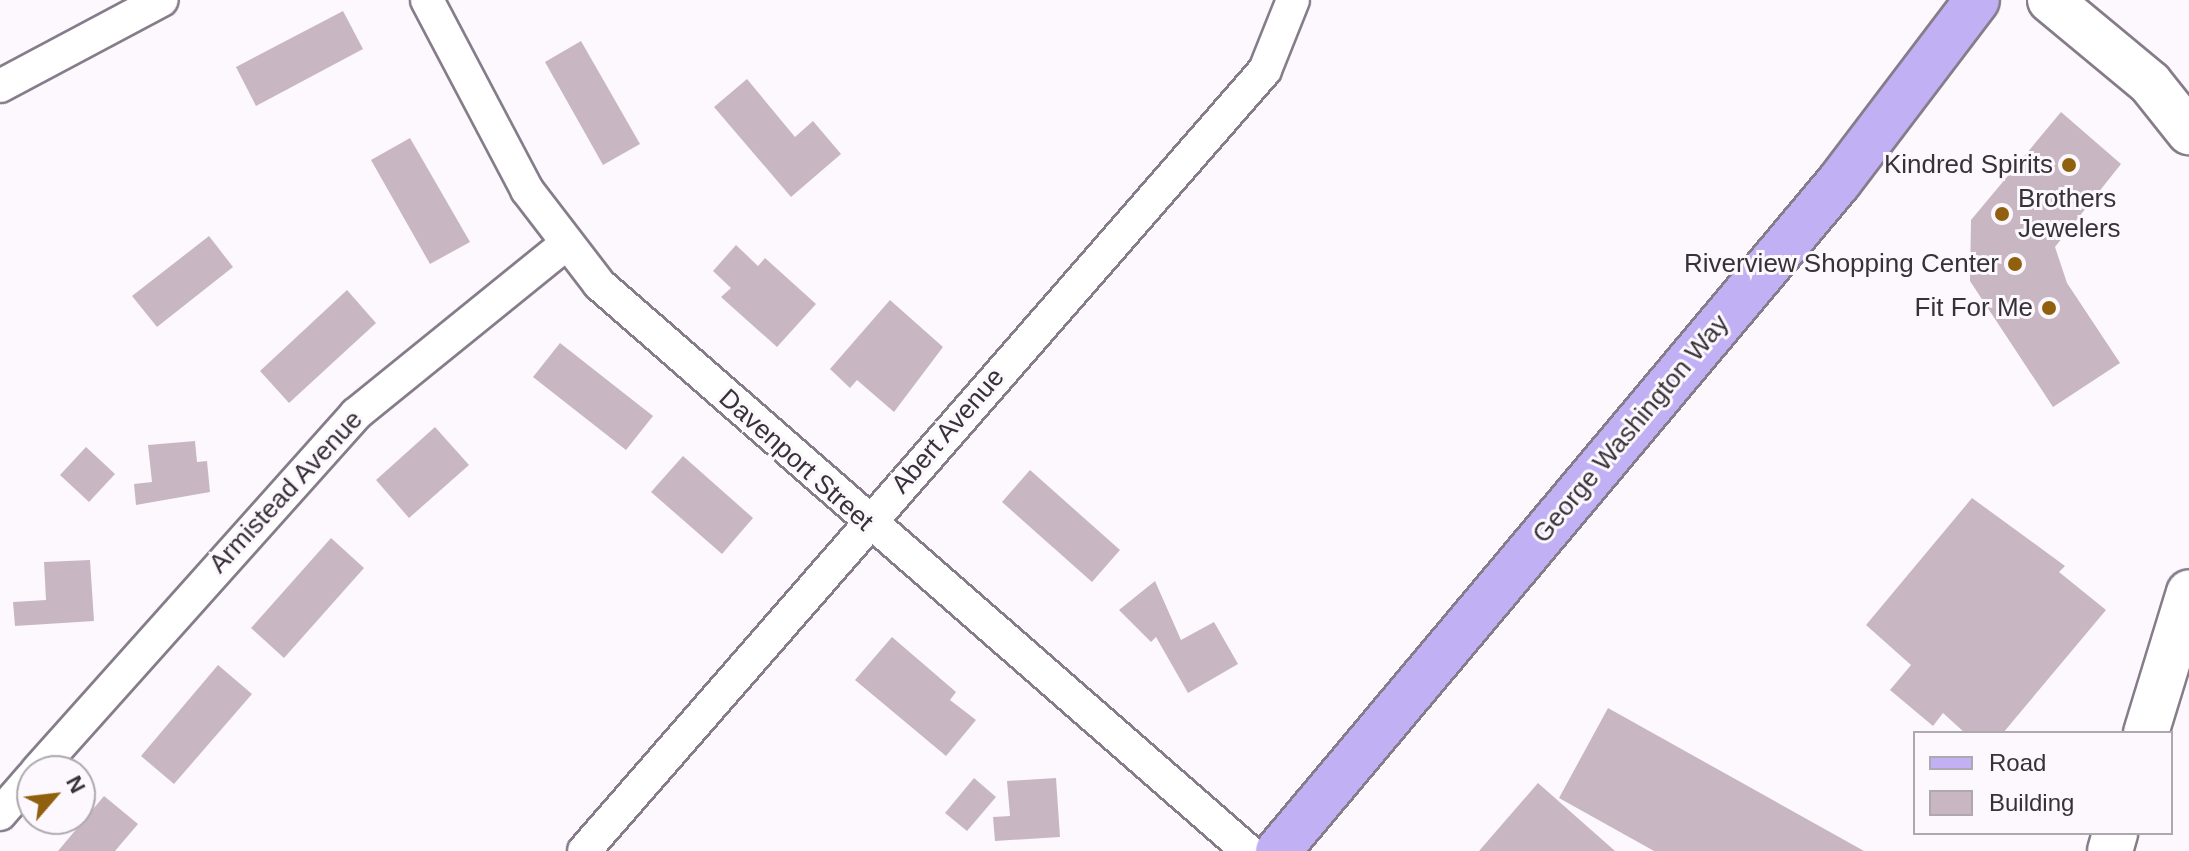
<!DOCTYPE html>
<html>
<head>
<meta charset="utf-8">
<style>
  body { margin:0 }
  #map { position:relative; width:2189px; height:851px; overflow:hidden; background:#fcf8fe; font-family:Helvetica,sans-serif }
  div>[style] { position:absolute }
  .building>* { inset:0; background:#c8b7c2 }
  .roads { filter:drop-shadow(2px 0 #867c8a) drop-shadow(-2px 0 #867c8a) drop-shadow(0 2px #867c8a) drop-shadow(0 -2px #867c8a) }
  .street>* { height:32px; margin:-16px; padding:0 16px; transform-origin:16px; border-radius:16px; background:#fff }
  .secondary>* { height:44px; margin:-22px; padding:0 22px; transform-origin:22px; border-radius:22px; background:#fff }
  .primary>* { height:44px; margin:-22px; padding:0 22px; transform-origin:22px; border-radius:22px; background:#c2b0f4 }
  .dots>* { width:22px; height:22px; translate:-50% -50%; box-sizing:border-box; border:4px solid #fcf8fe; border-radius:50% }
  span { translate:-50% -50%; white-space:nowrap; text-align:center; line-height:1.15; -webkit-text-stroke:6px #fcf8fe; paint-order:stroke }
  .poi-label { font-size:26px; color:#363238 }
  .right { translate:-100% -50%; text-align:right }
  .left { translate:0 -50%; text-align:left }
  .street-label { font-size:26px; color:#363238 }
  .legend { position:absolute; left:1913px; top:731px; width:260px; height:104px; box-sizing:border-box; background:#fcf8fe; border:2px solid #ada9af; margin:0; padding:10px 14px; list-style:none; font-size:24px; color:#363238 }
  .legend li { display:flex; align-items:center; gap:16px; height:40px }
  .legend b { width:40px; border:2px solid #ada9af }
  .north { position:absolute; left:16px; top:755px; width:80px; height:80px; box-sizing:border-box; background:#fcf8fe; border:2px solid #ada9af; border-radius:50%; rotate:62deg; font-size:22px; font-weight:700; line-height:32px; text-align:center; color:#363238 }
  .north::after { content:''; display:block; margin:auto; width:28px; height:36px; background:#91600e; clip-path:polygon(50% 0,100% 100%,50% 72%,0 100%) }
</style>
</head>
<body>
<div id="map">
  <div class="building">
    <i style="clip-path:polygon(343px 11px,363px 49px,256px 106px,236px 67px)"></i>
    <i style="clip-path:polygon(581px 41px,640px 144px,603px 165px,545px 62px)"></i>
    <i style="clip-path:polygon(747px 79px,795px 137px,813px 121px,841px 154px,791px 197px,714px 107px)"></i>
    <i style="clip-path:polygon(2061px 112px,2121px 164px,2055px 247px,2067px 283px,2120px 363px,2053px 407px,1970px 281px,1971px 220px)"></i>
    <i style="clip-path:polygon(410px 138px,470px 242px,430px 264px,371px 160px)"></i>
    <i style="clip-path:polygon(209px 236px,233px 267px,157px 327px,132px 296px)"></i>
    <i style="clip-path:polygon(736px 245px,758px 266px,765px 258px,816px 304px,777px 347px,721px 297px,731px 288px,713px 271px)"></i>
    <i style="clip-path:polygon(347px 290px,376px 323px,289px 403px,260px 371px)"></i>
    <i style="clip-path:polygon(890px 300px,943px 347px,894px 412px,857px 380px,850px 388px,830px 369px)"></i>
    <i style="clip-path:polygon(560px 343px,653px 416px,626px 450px,533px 377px)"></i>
    <i style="clip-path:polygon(435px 427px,469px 465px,409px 518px,376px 480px)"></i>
    <i style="clip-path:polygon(195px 441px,197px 462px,207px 461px,210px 492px,136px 505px,134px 484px,152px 482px,148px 445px)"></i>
    <i style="clip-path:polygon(86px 447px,115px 474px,89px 502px,60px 475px)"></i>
    <i style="clip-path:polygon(683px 456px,753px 518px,722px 554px,651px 492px)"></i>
    <i style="clip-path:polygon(1030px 470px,1120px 550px,1092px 582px,1002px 502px)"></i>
    <i style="clip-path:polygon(1972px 498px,2065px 566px,2059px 572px,2106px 610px,2003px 733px,1965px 733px,1943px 713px,1933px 726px,1890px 690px,1911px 665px,1866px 625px)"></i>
    <i style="clip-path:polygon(331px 538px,364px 568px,284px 658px,251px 628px)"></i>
    <i style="clip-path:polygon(90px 560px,94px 621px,15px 626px,13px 602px,46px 600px,44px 562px)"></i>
    <i style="clip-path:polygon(1155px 581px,1181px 640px,1214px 622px,1238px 664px,1188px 693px,1156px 637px,1151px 642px,1119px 610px)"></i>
    <i style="clip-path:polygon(892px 637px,956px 692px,950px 700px,976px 720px,946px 756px,855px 680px)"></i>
    <i style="clip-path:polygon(218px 665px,252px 694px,174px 784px,141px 756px)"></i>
    <i style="clip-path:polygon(1608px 708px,1864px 851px,1654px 851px,1559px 798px)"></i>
    <i style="clip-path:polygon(974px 778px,996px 797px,967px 831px,945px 813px)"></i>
    <i style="clip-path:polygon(1056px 778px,1060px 837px,995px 841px,993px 817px,1010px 816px,1007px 781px)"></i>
    <i style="clip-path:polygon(1538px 783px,1615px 851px,1479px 851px)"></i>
    <i style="clip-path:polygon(104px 796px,138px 824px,115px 851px,58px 851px)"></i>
  </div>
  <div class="roads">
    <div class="street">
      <i style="left:427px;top:0;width:215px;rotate:62.2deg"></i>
      <i style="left:527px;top:190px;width:118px;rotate:52.5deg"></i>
      <i style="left:599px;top:284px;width:862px;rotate:41.14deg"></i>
      <i style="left:0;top:86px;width:183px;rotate:-28deg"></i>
      <i style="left:37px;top:771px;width:479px;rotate:-48.2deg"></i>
      <i style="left:356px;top:414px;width:269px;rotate:-39deg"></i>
      <i style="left:0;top:814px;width:49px;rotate:-49.1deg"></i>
      <i style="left:584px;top:851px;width:1036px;rotate:-48.91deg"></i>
      <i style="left:1265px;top:70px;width:75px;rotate:-68.2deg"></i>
    </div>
    <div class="secondary">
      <i style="left:2050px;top:0;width:130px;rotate:39.7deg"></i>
      <i style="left:2150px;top:83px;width:63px;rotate:51.5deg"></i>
      <i style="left:2146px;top:733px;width:147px;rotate:-73deg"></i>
      <i style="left:2110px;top:851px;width:19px;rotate:-74deg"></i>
    </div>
    <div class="primary">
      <i style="left:1278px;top:851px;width:873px;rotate:-50.02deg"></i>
      <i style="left:1839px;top:182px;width:228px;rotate:-52.8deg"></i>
    </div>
  </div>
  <div class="dots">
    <i style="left:2069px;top:165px;background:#91600e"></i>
    <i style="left:2002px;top:214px;background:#91600e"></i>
    <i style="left:2015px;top:264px;background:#91600e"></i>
    <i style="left:2049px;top:308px;background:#91600e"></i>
  </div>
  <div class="poi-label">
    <span class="right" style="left:2053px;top:165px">Kindred Spirits</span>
    <span class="left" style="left:2018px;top:214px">Brothers<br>Jewelers</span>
    <span class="right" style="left:1999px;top:264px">Riverview Shopping Center</span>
    <span class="right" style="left:2033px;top:308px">Fit For Me</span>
  </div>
  <div class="street-label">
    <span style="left:1631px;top:429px;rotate:-50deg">George Washington Way</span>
    <span style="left:948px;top:431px;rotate:-49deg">Abert Avenue</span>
    <span style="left:796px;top:460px;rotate:42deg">Davenport Street</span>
    <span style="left:286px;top:492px;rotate:-47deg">Armistead Avenue</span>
  </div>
  <ul class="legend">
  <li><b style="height:10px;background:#c2b0f4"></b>Road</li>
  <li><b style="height:22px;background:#c8b7c2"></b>Building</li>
  </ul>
  <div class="north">N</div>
</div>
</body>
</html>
